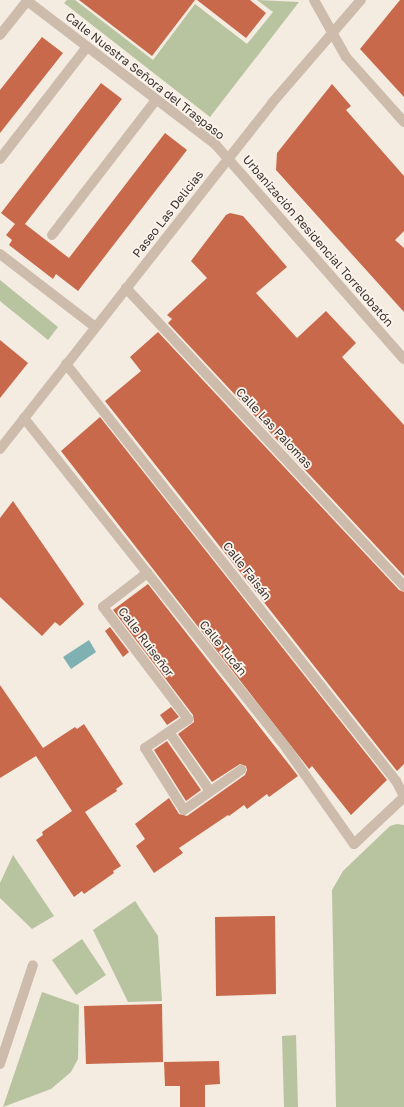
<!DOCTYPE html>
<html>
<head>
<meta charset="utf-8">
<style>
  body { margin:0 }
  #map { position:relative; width:404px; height:1107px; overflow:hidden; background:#f4ebe1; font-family:"Golos Text",sans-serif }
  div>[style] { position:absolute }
  .green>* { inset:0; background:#b8c4a0 }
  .water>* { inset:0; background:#7fb0b2 }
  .building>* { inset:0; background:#c8694b }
  .pedestrian>* { height:10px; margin:-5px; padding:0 5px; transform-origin:5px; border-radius:5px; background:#cdbbac }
  .minor>* { height:10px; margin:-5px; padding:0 5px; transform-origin:5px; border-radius:5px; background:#cdbbac }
  .tertiary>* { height:10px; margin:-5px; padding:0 5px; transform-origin:5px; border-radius:5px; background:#cdbbac }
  span { translate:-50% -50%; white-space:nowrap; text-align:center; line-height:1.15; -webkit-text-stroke:3.5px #fbf5ee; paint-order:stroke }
  .street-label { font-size:12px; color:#3b302b }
</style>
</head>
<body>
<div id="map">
  <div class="green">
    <i style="clip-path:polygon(67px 0,75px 0,153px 60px,195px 4px,247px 44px,273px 12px,257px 0,299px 2px,210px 117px,64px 3px)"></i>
    <i style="clip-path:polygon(0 280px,58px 327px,48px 340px,0 301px)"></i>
    <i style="clip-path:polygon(397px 824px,404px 825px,404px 1107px,336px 1107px,332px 890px,343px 871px,390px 826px)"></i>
    <i style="clip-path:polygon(13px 855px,54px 916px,32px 929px,0 898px,0 883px)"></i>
    <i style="clip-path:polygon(135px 901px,158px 936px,162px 1001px,128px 1002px,93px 930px)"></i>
    <i style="clip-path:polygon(82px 939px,106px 975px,76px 995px,52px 960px)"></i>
    <i style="clip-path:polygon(42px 992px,79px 1005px,78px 1059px,71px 1072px,51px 1089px,3px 1107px)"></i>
    <i style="clip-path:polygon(296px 1035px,298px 1107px,284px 1107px,282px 1036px)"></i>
  </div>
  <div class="water">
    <i style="clip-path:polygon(89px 640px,96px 652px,71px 669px,63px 657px)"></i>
  </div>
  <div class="building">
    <i style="clip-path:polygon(79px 0,195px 0,152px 56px)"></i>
    <i style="clip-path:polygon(197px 0,250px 0,266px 13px,246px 38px)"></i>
    <i style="clip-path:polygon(400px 0,404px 0,404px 97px,360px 49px)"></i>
    <i style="clip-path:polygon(42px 37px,63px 53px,0 133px,0 90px)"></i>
    <i style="clip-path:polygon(101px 83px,122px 99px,25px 224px,69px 258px,165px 133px,187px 150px,78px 291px,56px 274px,53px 279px,9px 245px,12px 240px,6px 235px,15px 224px,1px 213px)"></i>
    <i style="clip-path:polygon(332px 84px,351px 106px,346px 110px,404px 176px,404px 231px,395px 240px,404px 248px,404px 312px,276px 170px,277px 153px)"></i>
    <i style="clip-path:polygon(230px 213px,243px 216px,287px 267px,256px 293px,297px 338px,326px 311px,356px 343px,342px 357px,404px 425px,404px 576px,168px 323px,172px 319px,167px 315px,207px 278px,191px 261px,226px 215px)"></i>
    <i style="clip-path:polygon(158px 332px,399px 590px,404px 592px,404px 764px,397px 771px,105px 401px,141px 371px,130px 357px)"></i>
    <i style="clip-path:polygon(0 340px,28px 363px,0 398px)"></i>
    <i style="clip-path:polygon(100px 417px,387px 780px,351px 815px,312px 766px,309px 769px,61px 451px)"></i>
    <i style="clip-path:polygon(13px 501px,84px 604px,60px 626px,55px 622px,42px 636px,0 597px,0 518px)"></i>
    <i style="clip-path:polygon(148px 584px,298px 776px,269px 797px,267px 794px,247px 809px,244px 805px,229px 816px,228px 815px,179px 848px,183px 853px,154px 873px,136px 846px,145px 839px,135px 824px,169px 798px,179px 814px,187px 816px,245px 775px,247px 770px,246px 766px,240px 764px,212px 782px,178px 734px,194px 722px,193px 715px,113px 610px)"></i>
    <i style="clip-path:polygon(110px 627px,129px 652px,123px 657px,105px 631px)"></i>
    <i style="clip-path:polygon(0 685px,43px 748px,75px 727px,77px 729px,84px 724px,123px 784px,116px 789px,117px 791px,85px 812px,121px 866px,113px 871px,114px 873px,84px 894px,82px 891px,74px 897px,36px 840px,43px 835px,42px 832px,72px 811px,36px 756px,0 778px)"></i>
    <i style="clip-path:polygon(171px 707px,179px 717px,167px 725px,160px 715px)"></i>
    <i style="clip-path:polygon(167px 741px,201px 790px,186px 801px,154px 750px)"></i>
    <i style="clip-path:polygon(275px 916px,276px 994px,216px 996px,215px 917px)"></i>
    <i style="clip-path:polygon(162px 1004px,163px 1062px,86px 1064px,84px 1006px)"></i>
    <i style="clip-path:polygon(219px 1061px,220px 1084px,205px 1085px,205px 1107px,180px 1107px,180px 1086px,165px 1086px,164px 1062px)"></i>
  </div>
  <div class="pedestrian">
    <i style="left:103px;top:607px;width:141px;rotate:52.8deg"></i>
    <i style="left:188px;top:719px;width:52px;rotate:146deg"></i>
    <i style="left:145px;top:748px;width:73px;rotate:57.8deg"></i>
    <i style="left:184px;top:810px;width:70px;rotate:-35.1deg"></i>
    <i style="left:169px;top:732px;width:72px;rotate:55.2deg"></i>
    <i style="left:0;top:1064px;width:104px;rotate:-71.6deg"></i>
  </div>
  <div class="minor">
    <i style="left:26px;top:0;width:238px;rotate:37.3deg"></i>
    <i style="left:215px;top:144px;width:286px;rotate:48.7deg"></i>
    <i style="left:314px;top:0;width:65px;rotate:60.7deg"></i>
    <i style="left:346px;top:57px;width:87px;rotate:48.3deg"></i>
    <i style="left:0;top:35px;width:43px;rotate:-51.5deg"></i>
    <i style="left:0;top:159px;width:142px;rotate:-52.2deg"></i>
    <i style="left:52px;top:235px;width:170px;rotate:-52.4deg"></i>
    <i style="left:0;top:254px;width:120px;rotate:37.5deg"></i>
    <i style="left:126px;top:288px;width:408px;rotate:47deg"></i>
    <i style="left:66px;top:364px;width:532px;rotate:51.64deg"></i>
    <i style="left:396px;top:781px;width:17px;rotate:62deg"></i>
    <i style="left:24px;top:418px;width:423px;rotate:51.5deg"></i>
    <i style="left:287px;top:749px;width:116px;rotate:54.8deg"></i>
    <i style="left:354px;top:844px;width:69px;rotate:-43.2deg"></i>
    <i style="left:103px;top:607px;width:56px;rotate:-37.7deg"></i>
  </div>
  <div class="tertiary">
    <i style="left:0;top:449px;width:440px;rotate:-51.8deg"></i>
    <i style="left:272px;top:103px;width:136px;rotate:-49.2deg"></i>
  </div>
  <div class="street-label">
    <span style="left:145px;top:76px;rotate:38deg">Calle Nuestra Señora del Traspaso</span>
    <span style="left:168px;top:214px;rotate:-52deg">Paseo Las Delicias</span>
    <span style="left:318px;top:241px;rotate:49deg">Urbanización Residencial Torrelobatón</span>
    <span style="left:274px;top:428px;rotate:47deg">Calle Las Palomas</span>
    <span style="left:247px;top:571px;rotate:52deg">Calle Faisán</span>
    <span style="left:146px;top:642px;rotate:53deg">Calle Ruiseñor</span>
    <span style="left:223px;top:648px;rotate:51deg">Calle Tucán</span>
  </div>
</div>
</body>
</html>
